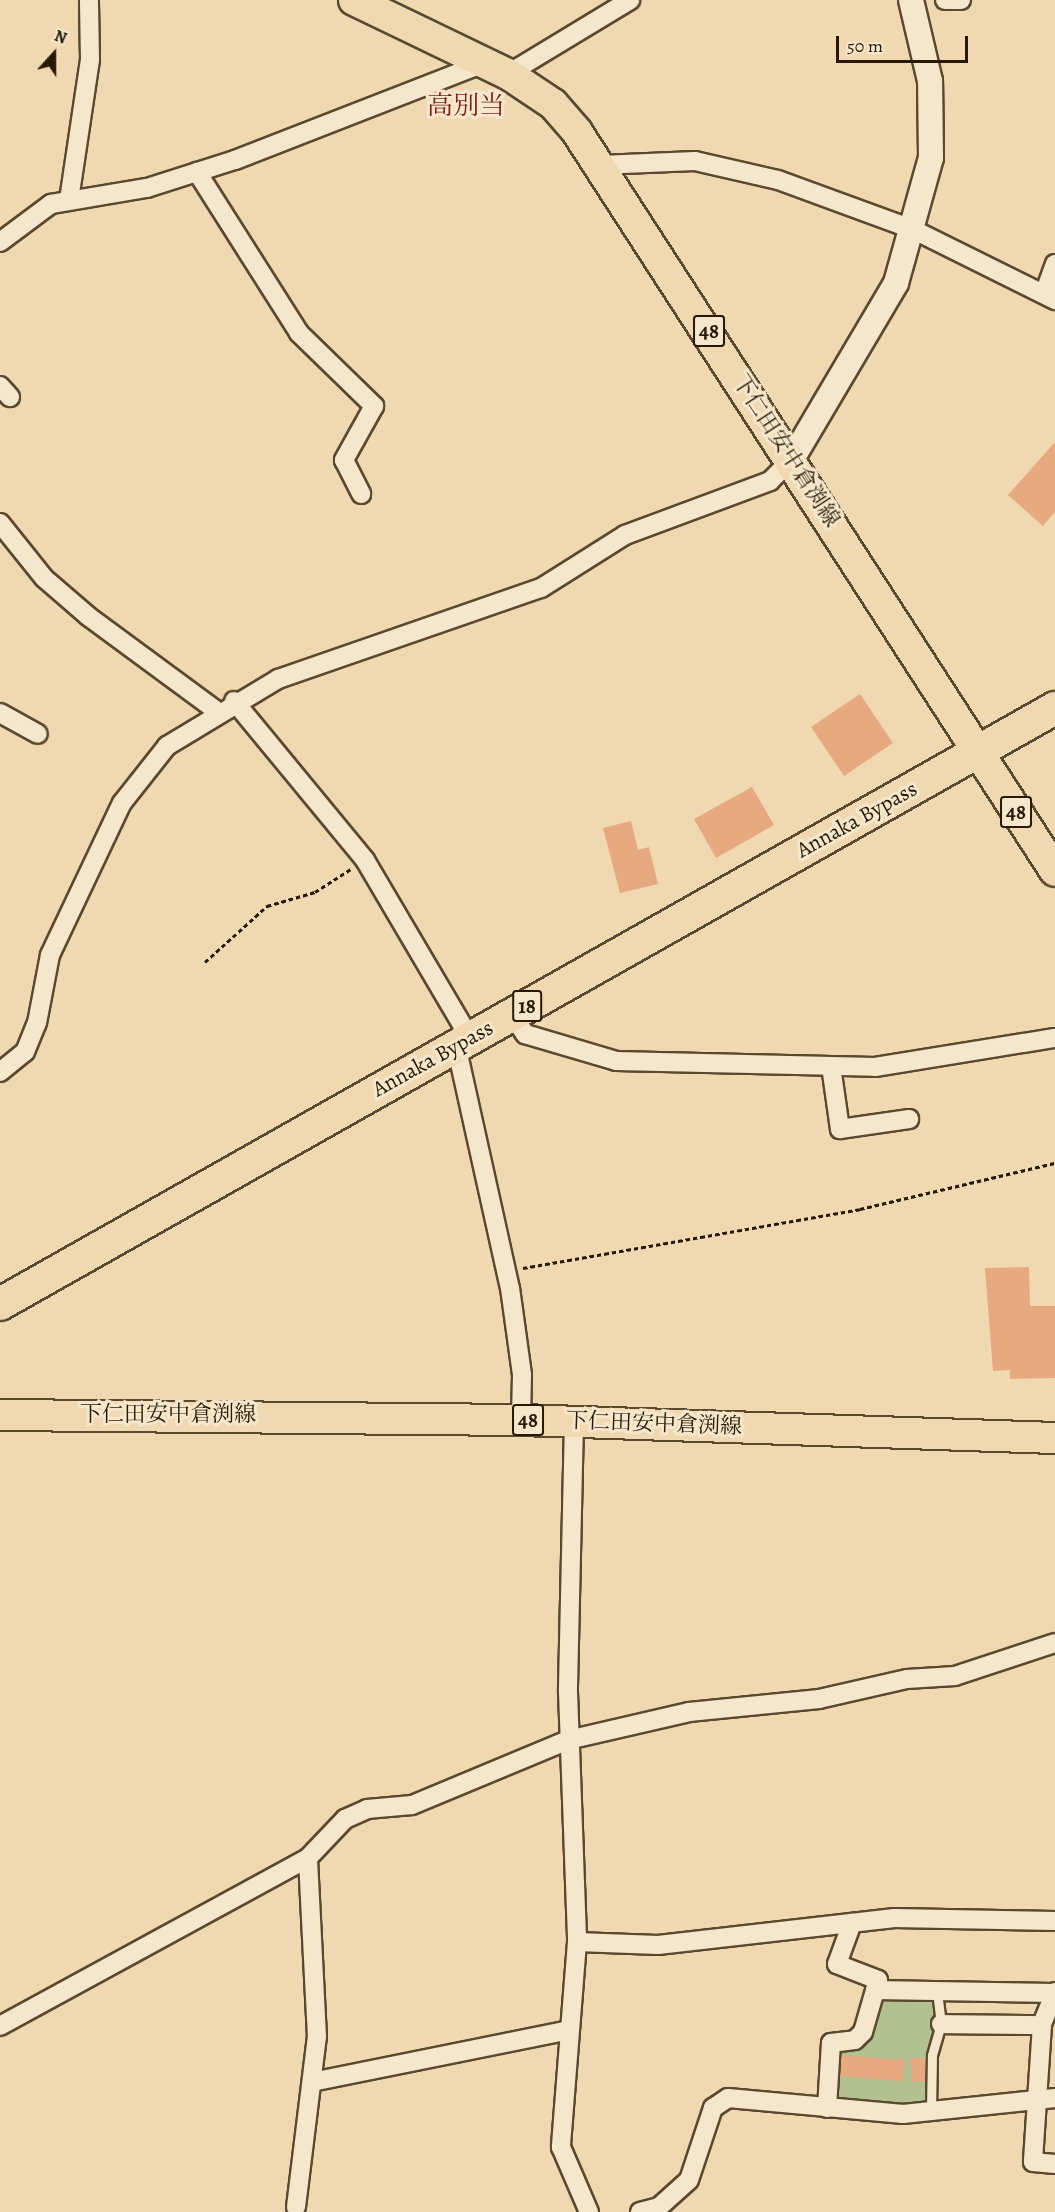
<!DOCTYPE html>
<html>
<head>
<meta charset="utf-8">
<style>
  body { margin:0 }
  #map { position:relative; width:1055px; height:2212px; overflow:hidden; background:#f0d9b0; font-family:Alegreya,"Noto Serif JP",serif }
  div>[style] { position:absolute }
  .green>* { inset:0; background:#b3c090 }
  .building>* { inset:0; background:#e7a980 }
  .path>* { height:3px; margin-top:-1.5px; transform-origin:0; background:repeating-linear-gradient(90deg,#281904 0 4.5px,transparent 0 7.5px) }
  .roads { filter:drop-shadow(2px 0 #5a492f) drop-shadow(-2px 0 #5a492f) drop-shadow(0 2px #5a492f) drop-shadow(0 -2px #5a492f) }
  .service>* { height:9px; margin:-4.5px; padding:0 4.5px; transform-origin:4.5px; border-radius:4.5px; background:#f5e6cc }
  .minor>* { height:18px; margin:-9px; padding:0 9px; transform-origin:9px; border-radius:9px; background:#f5e6cc }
  .tertiary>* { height:24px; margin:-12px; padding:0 12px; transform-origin:12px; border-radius:12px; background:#f5e6cc }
  .primary>* { height:30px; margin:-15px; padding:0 15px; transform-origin:15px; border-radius:15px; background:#f0d9b0 }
  .trunk>* { height:32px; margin:-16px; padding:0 16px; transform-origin:16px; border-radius:16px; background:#f0d9b0 }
  span { translate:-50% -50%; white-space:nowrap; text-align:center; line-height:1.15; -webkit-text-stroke:6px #f5e6cc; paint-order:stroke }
  .shield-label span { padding:2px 4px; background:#f5e6cc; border:2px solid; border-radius:4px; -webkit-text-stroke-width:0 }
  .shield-label { font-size:21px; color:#281904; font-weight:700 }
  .street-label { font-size:22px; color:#281904 }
  .quarter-label { font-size:26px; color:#7a1f14 }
  .north { position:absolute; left:24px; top:24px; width:60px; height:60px; -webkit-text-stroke:4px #f5e6cc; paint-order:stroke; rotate:21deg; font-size:16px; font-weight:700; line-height:24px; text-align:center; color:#281904 }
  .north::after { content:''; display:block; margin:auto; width:21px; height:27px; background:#281904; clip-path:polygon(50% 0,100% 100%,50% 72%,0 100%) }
  .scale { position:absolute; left:836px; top:36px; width:132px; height:27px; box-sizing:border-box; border:3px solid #281904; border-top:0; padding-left:8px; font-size:18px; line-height:21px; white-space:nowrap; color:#281904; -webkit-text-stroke:4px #f5e6cc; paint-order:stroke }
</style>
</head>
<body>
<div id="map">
  <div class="green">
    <i style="clip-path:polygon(880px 1996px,935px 1996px,938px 2028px,929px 2105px,833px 2103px,836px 2050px,846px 2049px)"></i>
  </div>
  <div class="building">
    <i style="clip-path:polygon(1055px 442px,1055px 512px,1043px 526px,1008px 495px)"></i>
    <i style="clip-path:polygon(860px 694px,893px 743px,844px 776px,811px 727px)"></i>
    <i style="clip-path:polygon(752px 787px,774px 825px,716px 858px,694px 819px)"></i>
    <i style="clip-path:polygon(631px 821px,638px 850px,649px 847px,658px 884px,620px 893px,603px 828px)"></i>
    <i style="clip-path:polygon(1029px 1267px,1030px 1306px,1055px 1306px,1055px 1378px,1010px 1379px,1010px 1370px,993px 1371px,985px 1268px)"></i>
    <i style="clip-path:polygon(840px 2055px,905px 2060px,903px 2081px,838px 2076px)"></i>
    <i style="clip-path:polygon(911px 2058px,926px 2058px,927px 2081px,912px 2082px)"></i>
  </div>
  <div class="path">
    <i style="left:205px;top:962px;width:84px;rotate:-42.1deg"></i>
    <i style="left:267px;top:906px;width:50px;rotate:-16.3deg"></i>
    <i style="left:315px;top:892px;width:43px;rotate:-32.6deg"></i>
    <i style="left:523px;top:1268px;width:342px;rotate:-9.9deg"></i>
    <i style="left:860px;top:1209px;width:200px;rotate:-13.3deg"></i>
  </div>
  <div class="roads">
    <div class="service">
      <i style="left:931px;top:2111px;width:56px;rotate:-89deg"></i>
      <i style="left:932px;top:2055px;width:32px;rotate:-74deg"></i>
      <i style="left:941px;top:2024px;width:34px;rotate:-97deg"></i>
    </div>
    <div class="minor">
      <i style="left:945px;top:0;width:16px"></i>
      <i style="left:508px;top:74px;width:143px;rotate:-31.2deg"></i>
      <i style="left:600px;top:165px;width:95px;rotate:-2.4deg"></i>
      <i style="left:695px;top:161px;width:85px;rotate:12.9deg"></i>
      <i style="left:778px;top:180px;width:143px;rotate:20.1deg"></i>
      <i style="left:912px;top:229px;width:160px;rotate:26.4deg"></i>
      <i style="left:197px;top:172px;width:191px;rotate:57.6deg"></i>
      <i style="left:299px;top:333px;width:105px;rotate:44.2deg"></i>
      <i style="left:374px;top:406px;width:62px;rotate:119.1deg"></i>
      <i style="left:344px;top:460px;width:38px;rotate:63deg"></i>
      <i style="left:69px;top:200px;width:142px;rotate:-81.5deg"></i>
      <i style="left:90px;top:60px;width:60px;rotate:-91deg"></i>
      <i style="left:0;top:242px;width:64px;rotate:-36.7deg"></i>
      <i style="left:51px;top:204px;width:97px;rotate:-9.5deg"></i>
      <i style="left:147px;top:188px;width:92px;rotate:-17.7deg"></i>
      <i style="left:235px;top:160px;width:269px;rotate:-21.3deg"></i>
      <i style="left:1044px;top:294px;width:32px;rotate:-70deg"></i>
      <i style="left:0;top:386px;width:15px;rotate:48deg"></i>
      <i style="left:0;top:523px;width:70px;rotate:51.3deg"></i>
      <i style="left:44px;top:578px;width:58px;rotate:40.8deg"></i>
      <i style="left:88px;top:616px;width:162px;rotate:36.4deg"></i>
      <i style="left:234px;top:701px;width:206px;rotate:50.5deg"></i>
      <i style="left:365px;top:860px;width:207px;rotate:59.5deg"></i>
      <i style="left:0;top:713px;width:43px;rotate:28.9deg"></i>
      <i style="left:512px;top:1014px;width:24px;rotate:57deg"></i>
      <i style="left:525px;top:1034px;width:95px;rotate:16.5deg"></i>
      <i style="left:616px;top:1061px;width:259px;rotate:1.3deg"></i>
      <i style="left:875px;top:1067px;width:182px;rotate:-9.2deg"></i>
      <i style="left:456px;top:1045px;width:249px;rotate:77.5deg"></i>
      <i style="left:510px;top:1288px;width:88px;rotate:82.1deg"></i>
      <i style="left:522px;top:1375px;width:45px;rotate:91.3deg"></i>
      <i style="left:831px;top:1066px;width:64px;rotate:81.9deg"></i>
      <i style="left:840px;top:1129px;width:70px;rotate:-8.2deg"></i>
      <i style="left:0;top:1072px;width:32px;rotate:-39deg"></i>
      <i style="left:25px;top:1052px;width:31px;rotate:-68deg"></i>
      <i style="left:37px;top:1023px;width:69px;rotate:-79.2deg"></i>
      <i style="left:50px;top:955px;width:168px;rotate:-64.7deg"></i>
      <i style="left:122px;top:803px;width:73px;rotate:-51.7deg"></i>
      <i style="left:167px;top:746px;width:130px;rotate:-31.1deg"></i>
      <i style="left:278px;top:679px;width:278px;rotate:-19.1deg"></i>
      <i style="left:541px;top:588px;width:99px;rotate:-32.2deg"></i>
      <i style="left:625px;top:535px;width:155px;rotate:-20.4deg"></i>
      <i style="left:770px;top:481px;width:31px;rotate:-45deg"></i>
      <i style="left:574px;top:1422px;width:270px;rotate:91.3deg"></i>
      <i style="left:568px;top:1692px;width:250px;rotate:87.9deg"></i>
      <i style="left:577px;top:1942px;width:206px;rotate:94.5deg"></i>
      <i style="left:561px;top:2147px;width:71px;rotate:66.7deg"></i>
      <i style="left:577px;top:1942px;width:81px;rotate:2.1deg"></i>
      <i style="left:658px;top:1945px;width:238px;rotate:-6.5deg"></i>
      <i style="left:894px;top:1918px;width:161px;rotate:1.1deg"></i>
      <i style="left:875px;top:1990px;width:178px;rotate:1deg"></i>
      <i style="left:1055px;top:1992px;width:35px;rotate:112deg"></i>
      <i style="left:1042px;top:2025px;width:137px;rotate:93.8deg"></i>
      <i style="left:1033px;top:2162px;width:22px;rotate:5deg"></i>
      <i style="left:941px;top:2024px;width:101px;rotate:0.6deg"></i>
      <i style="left:0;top:2026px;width:351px;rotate:-28.6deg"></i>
      <i style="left:308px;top:1858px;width:54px;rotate:-46.5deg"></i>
      <i style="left:345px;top:1819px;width:24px;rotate:-24deg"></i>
      <i style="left:367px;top:1809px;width:45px;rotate:-5.1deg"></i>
      <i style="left:412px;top:1805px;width:169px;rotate:-22.6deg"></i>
      <i style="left:568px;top:1740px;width:124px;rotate:-13deg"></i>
      <i style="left:689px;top:1712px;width:131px;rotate:-5.7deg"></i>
      <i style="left:819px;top:1699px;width:90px;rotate:-12.8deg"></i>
      <i style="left:907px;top:1679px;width:48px;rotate:-3.6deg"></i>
      <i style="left:955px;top:1676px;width:105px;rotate:-18.3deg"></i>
      <i style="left:312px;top:2082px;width:262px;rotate:-11.4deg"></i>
      <i style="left:827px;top:2108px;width:65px;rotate:-86.5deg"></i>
      <i style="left:831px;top:2043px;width:24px;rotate:-7deg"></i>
      <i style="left:855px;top:2040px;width:11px;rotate:-45deg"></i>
      <i style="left:863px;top:2032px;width:54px;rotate:-73.9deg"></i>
      <i style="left:878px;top:1980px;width:44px;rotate:-158.7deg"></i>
      <i style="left:837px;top:1964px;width:44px;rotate:-69.9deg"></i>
      <i style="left:296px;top:2207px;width:171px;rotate:-83deg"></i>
      <i style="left:317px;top:2037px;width:179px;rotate:-92.9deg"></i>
      <i style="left:640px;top:2212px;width:20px;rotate:-15deg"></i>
      <i style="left:659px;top:2207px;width:40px;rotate:-42deg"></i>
      <i style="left:689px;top:2180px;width:76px;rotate:-71.6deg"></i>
      <i style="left:713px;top:2108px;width:18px;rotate:-34deg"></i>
      <i style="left:728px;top:2098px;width:176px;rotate:5.2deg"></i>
      <i style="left:903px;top:2114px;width:153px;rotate:-6deg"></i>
    </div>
    <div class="tertiary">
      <i style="left:792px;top:459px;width:204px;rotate:-59.4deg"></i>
      <i style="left:896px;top:283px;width:130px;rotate:-74.4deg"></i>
      <i style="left:931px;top:158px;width:77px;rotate:-90.7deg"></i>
      <i style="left:930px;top:81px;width:83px;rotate:-103.2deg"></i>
    </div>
    <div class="primary">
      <i style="left:354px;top:0;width:171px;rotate:25.7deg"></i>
      <i style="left:508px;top:74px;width:54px;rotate:33.7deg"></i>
      <i style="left:553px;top:104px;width:37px;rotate:49deg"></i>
      <i style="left:577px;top:132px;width:880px;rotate:57.1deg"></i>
      <i style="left:0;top:1415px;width:521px;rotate:0.55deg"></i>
      <i style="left:521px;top:1420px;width:534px;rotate:1.93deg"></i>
    </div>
    <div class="trunk">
      <i style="left:0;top:1304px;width:1212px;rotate:-29.46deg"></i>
    </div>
  </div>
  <div class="shield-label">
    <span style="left:709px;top:331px">48</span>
    <span style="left:1016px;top:812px">48</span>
    <span style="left:527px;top:1006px">18</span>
    <span style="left:528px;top:1420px">48</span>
  </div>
  <div class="street-label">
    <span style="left:786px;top:451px;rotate:57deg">下仁田安中倉渕線</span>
    <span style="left:857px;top:820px;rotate:-29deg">Annaka Bypass</span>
    <span style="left:433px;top:1059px;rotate:-29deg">Annaka Bypass</span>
    <span style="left:168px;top:1415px">下仁田安中倉渕線</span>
    <span style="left:654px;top:1424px;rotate:2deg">下仁田安中倉渕線</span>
  </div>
  <div class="quarter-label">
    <span style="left:466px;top:106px">高別当</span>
  </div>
  <div class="north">N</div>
  <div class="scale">50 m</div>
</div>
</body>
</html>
